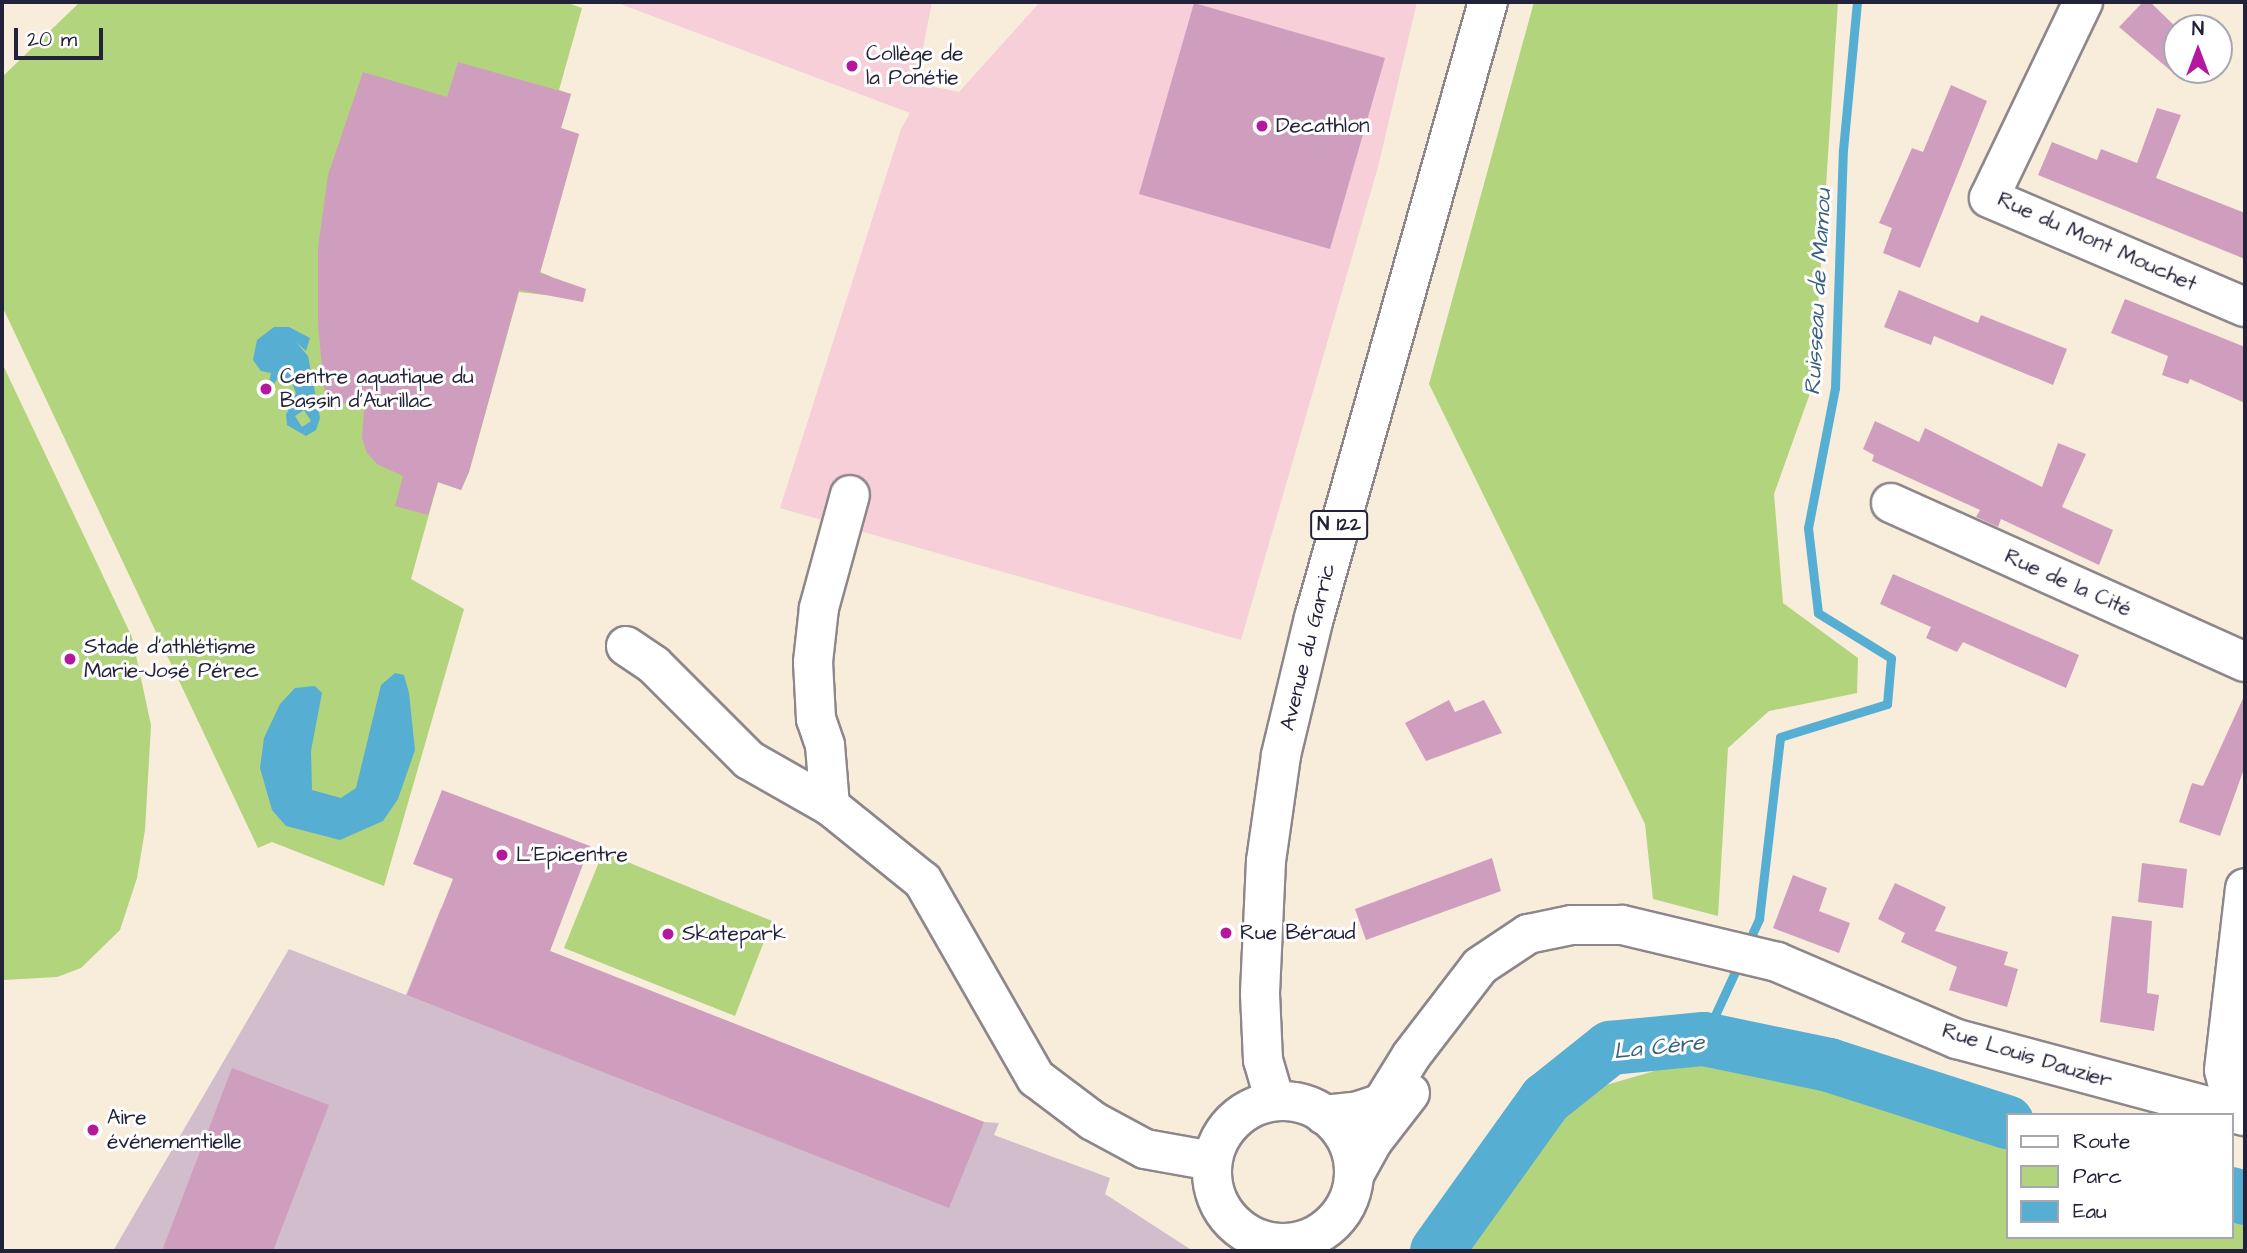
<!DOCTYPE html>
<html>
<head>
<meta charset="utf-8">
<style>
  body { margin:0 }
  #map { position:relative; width:2247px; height:1253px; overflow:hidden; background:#f8ecdb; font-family:"Architects Daughter",sans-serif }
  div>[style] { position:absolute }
  .built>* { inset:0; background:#f6cfd9 }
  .industrial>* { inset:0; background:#d1bdcb }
  .green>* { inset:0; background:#b2d47c }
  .water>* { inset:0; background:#56aed3 }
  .stream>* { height:9px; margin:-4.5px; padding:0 4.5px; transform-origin:4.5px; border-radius:4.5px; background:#56aed3 }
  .river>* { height:54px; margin:-27px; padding:0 27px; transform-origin:27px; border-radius:27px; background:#56aed3 }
  .building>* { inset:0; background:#cf9ebf }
  .roads { filter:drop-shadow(2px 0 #8d878b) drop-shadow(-2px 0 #8d878b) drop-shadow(0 2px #8d878b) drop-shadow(0 -2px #8d878b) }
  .minor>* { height:38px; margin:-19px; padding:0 19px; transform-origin:19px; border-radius:19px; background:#fff }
  .major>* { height:38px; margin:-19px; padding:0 19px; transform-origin:19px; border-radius:19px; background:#fff }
  .major>.ring { margin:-19px; padding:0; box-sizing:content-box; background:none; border:38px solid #fff; border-radius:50% }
  .dots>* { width:19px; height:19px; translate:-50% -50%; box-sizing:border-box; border:4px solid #fff; border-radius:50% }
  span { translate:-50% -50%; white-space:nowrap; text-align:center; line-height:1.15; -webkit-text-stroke:6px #fff; paint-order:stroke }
  .shield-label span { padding:2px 5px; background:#fff; border:2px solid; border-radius:5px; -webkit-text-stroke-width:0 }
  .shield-label { font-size:19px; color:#22223b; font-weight:700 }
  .poi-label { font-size:21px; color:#22223b }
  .left { translate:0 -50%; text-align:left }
  .street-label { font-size:21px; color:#22223b }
  .water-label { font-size:23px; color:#39617f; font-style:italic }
  .frame { position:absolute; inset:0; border:4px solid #22223b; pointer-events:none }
  .legend { position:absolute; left:2006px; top:1113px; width:228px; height:126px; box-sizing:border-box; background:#fff; border:2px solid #a7a7b1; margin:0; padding:9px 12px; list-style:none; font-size:21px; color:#22223b }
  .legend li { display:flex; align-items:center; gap:14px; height:35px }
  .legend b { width:35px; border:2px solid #a7a7b1 }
  .north { position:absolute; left:2163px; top:14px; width:70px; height:70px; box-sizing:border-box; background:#fff; border:2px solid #a7a7b1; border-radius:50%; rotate:0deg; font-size:19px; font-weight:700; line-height:28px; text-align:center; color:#22223b }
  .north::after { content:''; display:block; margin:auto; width:24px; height:32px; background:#b5179e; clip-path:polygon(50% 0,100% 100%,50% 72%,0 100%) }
  .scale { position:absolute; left:14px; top:28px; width:89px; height:32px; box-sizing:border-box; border:4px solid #22223b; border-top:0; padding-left:9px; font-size:21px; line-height:24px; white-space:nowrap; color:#22223b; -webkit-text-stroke:5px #fff; paint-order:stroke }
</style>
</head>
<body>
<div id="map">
  <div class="built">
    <i style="clip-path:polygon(615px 2px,932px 2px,916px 83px,959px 92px,1040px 2px,1417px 2px,1378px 167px,1241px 640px,780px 508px,901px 129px,910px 113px)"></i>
  </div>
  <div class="industrial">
    <i style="clip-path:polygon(441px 908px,984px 1122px,999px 1123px,994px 1135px,1110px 1178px,1105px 1194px,1193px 1251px,113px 1251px,289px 949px,406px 995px)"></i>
  </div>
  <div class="green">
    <i style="clip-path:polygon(80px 2px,565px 2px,582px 8px,559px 90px,571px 94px,561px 128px,579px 134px,540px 272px,550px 276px,545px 295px,519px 292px,469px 472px,461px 490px,438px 482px,411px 579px,464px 609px,384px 886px,272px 842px,258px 848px,2px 306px,2px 77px)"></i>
    <i style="clip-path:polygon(1534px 2px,1838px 2px,1813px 385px,1774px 494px,1783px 603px,1858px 658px,1857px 693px,1769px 711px,1728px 748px,1718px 916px,1653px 899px,1645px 824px,1429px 384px)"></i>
    <i style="clip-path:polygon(2px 363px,132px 637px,151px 725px,145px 830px,137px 878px,120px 930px,81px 968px,57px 977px,4px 980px)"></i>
    <i style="clip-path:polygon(603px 852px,772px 921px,735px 1016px,564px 948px)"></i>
    <i style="clip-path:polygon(1713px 1054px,2007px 1133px,2007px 1237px,2231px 1237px,2231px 1201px,2245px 1205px,2245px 1251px,1454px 1251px,1551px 1101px)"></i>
  </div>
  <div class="water">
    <i style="clip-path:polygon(evenodd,274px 327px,289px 327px,310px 338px,306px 351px,296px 342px,308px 356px,320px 418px,316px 430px,306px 436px,287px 425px,286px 415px,296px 393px,291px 380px,278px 378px,273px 385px,269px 382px,271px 373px,261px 371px,253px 360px,257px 340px,274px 327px,304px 410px,311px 421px,302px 427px,295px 416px,304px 410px)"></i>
    <i style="clip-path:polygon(395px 673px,404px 675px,409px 693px,415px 750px,398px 799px,383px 821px,340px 840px,286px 826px,272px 810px,260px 768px,264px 738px,280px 704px,295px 688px,315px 686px,322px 693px,311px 751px,312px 790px,341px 798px,356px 788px,381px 685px)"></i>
  </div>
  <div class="stream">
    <i style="left:1747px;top:945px;width:29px;rotate:-65deg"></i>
    <i style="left:1759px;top:919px;width:183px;rotate:-83.4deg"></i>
    <i style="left:1780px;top:737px;width:112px;rotate:-17.1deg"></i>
    <i style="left:1887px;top:704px;width:46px;rotate:-85deg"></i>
    <i style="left:1891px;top:658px;width:86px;rotate:-148.3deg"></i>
    <i style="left:1818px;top:613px;width:86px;rotate:-96.7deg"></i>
    <i style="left:1808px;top:528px;width:143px;rotate:-79.1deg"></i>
    <i style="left:1835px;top:388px;width:238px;rotate:-88.1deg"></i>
    <i style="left:1843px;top:150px;width:149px;rotate:-84.6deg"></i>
    <i style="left:1704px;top:1039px;width:86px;rotate:-65.2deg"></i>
  </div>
  <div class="river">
    <i style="left:2231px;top:1194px;width:15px;rotate:16deg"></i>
    <i style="left:1437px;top:1251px;width:187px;rotate:-54.4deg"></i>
    <i style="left:1546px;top:1099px;width:82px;rotate:-38.6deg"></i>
    <i style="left:1610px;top:1048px;width:94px;rotate:-5.5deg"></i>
    <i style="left:1704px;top:1039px;width:128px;rotate:11.7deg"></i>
    <i style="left:1829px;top:1065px;width:187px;rotate:17.8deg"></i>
  </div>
  <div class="building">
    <i style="clip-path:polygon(2143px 2px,2150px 2px,2177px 28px,2177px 76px,2119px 27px)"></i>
    <i style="clip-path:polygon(1194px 3px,1385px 58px,1330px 249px,1139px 194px)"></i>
    <i style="clip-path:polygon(458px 62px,571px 94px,561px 128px,579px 134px,540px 273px,586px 289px,583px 302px,519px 290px,469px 472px,461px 490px,438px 482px,428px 515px,395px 506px,403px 476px,377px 464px,367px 453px,362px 438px,364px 409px,325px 397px,318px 325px,318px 248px,328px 175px,363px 72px,447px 97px)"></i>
    <i style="clip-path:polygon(1951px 85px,1987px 101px,1920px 268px,1883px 253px,1892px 228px,1879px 223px,1912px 148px,1923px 152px)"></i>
    <i style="clip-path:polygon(2157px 108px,2181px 115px,2156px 178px,2245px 213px,2245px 259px,2038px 175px,2052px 142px,2097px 160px,2101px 149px,2137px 163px)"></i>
    <i style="clip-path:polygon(1899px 290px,1978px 323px,1981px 315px,2067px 349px,2053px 385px,1934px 336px,1931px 345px,1884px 327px)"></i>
    <i style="clip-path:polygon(2125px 299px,2245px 347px,2245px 403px,2190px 379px,2188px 384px,2162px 375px,2168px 356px,2111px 333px)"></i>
    <i style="clip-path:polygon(1875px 421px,1919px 442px,1925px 428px,2042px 487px,2058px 443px,2086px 454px,2062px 507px,2113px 530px,2099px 565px,2001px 519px,1998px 527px,1976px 517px,1980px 510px,1872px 461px,1874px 455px,1863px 449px)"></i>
    <i style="clip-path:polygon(1893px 574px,2079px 655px,2066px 688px,1963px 642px,1957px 652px,1926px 638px,1931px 627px,1880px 604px)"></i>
    <i style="clip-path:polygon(2245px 694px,2245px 766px,2220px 836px,2179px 822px,2192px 783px,2203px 786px)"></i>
    <i style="clip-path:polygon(1449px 700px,1455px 712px,1484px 700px,1502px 733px,1426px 761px,1405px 723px)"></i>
    <i style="clip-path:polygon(442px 790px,590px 846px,550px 951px,984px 1122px,949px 1208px,407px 995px,453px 879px,413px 864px)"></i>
    <i style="clip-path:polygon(1492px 858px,1501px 891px,1366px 940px,1355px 909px)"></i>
    <i style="clip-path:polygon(2142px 863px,2187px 869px,2183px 908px,2138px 902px)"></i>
    <i style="clip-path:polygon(1793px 875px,1827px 888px,1819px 911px,1850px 923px,1839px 953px,1773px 928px)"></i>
    <i style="clip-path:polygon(1895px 883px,1946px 907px,1935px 931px,2008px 952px,2004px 965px,2018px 969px,2007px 1007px,1949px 990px,1957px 967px,1901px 942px,1905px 933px,1878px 919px)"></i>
    <i style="clip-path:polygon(2112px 916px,2152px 921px,2147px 993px,2159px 995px,2154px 1031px,2100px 1022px)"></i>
    <i style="clip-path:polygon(232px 1068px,329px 1105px,273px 1251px,162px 1251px)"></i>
  </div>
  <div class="roads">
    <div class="minor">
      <i style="left:2083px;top:2px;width:217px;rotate:115.6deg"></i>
      <i style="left:1989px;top:198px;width:278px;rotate:23.1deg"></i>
      <i style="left:1891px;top:503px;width:388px;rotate:24.2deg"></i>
      <i style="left:626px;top:646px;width:34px;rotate:34deg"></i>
      <i style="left:654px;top:665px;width:134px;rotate:45deg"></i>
      <i style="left:749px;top:760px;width:93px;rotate:29.6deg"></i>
      <i style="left:830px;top:806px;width:119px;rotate:38.9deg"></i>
      <i style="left:923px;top:881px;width:227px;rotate:60.2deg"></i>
      <i style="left:1036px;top:1078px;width:71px;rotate:37deg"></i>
      <i style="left:1093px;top:1121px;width:59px;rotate:28.3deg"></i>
      <i style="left:1145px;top:1149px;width:68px;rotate:10.2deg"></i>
      <i style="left:830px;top:806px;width:61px;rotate:-94.7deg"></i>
      <i style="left:825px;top:745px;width:28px;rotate:-109deg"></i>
      <i style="left:816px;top:719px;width:57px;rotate:-93deg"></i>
      <i style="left:813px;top:662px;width:54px;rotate:-83.7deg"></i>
      <i style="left:819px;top:608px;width:117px;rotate:-74.7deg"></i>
      <i style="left:2235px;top:1114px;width:45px;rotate:-104deg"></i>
      <i style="left:2224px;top:1070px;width:183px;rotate:-83.4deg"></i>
      <i style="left:1324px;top:1115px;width:31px;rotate:-6deg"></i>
      <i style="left:1355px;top:1112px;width:28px;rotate:-18deg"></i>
      <i style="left:1382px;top:1103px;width:55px;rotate:-58.3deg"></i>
      <i style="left:1411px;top:1056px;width:113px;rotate:-52.5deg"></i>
      <i style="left:1480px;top:966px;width:58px;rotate:-33.7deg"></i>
      <i style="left:1528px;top:934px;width:45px;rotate:-11.6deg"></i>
      <i style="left:1572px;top:925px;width:50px"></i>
      <i style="left:1622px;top:925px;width:159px;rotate:13.4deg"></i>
      <i style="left:1777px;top:962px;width:196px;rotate:23.2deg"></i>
      <i style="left:1957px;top:1039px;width:298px;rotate:15deg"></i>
      <i style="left:1354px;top:1175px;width:38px;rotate:-61deg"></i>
      <i style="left:1372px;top:1142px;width:62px;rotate:-52.2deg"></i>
    </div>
    <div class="major">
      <i class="ring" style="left:1212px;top:1101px;width:104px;height:104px"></i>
      <i style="left:1275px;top:1101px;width:43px;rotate:-106.3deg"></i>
      <i style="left:1263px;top:1060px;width:67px;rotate:-92.6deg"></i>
      <i style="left:1260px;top:993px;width:132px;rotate:-87.4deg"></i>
      <i style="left:1266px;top:861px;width:107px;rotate:-81.9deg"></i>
      <i style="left:1281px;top:755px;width:141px;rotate:-76.5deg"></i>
      <i style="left:1314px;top:618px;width:640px;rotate:-74.23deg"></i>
    </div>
  </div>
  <div class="dots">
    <i style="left:852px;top:66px;background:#b5179e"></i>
    <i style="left:1262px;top:126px;background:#b5179e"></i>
    <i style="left:266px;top:389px;background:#b5179e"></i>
    <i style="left:70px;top:659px;background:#b5179e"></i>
    <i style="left:502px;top:855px;background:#b5179e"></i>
    <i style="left:1226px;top:933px;background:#b5179e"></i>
    <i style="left:668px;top:934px;background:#b5179e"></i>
    <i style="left:93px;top:1130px;background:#b5179e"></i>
  </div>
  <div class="shield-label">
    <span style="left:1339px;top:525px">N 122</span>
  </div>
  <div class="poi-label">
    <span class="left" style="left:866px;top:66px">Collège de<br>la Ponétie</span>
    <span class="left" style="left:1276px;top:126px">Decathlon</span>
    <span class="left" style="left:280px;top:389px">Centre aquatique du<br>Bassin d'Aurillac</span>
    <span class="left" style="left:84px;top:659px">Stade d'athlétisme<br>Marie-José Pérec</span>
    <span class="left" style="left:516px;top:855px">L'Epicentre</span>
    <span class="left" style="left:1240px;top:933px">Rue Béraud</span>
    <span class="left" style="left:682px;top:934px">Skatepark</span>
    <span class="left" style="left:107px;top:1130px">Aire<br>événementielle</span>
  </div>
  <div class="street-label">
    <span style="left:2097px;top:242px;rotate:24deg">Rue du Mont Mouchet</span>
    <span style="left:2068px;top:583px;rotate:24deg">Rue de la Cité</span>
    <span style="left:1308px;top:647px;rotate:-76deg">Avenue du Garric</span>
    <span style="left:2027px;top:1056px;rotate:17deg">Rue Louis Dauzier</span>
  </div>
  <div class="water-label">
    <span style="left:1818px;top:292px;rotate:-87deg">Ruisseau de Mamou</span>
    <span style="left:1659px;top:1047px;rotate:-6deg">La Cère</span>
  </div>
  <div class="frame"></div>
  <ul class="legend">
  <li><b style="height:9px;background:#fff"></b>Route</li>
  <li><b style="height:19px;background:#b2d47c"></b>Parc</li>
  <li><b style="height:19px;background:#56aed3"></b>Eau</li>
  </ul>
  <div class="north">N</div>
  <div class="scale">20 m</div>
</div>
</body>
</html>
